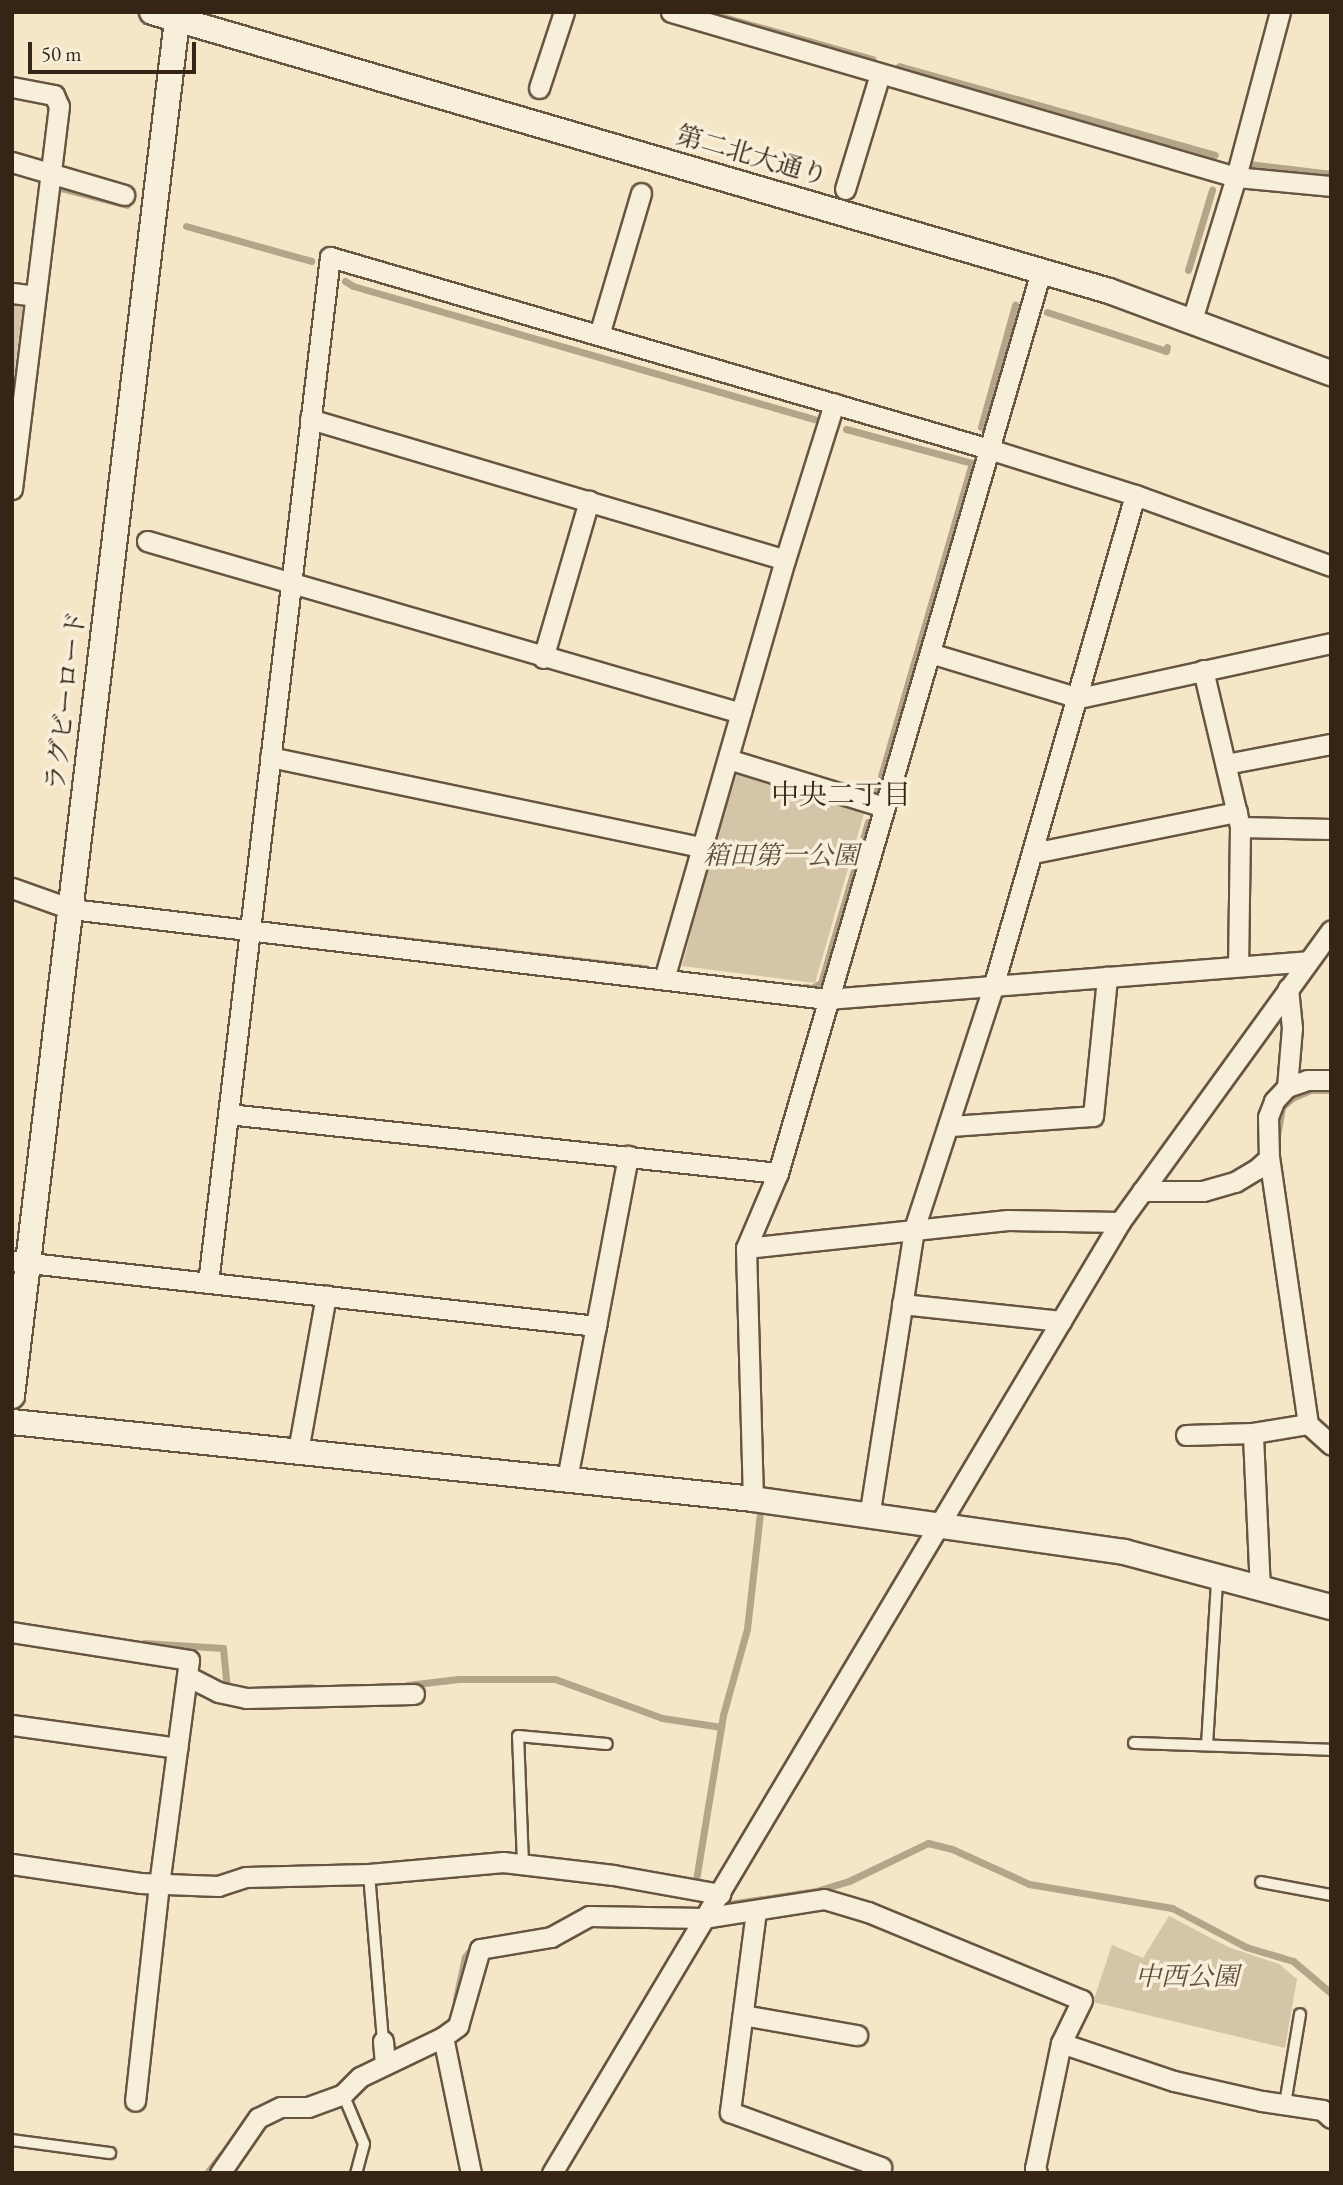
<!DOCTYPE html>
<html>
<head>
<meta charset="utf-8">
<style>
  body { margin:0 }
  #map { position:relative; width:1343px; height:2185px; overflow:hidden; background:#f4e6c7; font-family:"EB Garamond","Noto Serif JP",serif }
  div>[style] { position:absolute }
  .green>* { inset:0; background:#d4c5a9 }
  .stream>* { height:7px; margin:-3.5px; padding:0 3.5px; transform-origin:3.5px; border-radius:3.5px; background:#b3a48a }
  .roads { filter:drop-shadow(2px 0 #665541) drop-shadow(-2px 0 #665541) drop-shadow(0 2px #665541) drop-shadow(0 -2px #665541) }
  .service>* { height:10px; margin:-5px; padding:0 5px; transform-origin:5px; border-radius:5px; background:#f8efdb }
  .minor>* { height:19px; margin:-9.5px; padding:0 9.5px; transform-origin:9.5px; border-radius:9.5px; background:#f8efdb }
  .tertiary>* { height:24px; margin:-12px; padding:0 12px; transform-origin:12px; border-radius:12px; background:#f8efdb }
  span { translate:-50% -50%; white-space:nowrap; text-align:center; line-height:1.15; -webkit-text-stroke:7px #f8efdb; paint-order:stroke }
  .street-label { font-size:26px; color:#362514 }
  .park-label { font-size:26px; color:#5e4d39; font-style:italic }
  .neighbourhood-label { font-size:28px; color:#362514 }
  .frame { position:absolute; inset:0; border:14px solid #362514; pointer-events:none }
  .scale { position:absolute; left:28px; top:42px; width:168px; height:32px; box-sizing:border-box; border:4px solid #362514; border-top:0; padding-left:9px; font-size:21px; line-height:24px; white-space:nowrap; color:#362514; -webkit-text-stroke:5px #f8efdb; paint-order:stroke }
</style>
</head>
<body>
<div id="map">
  <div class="green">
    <i style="clip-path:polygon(12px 305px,23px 305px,12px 393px)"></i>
    <i style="clip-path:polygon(734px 771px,865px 810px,815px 983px,682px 966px)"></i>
    <i style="clip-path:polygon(1169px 1916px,1228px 1947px,1279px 1964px,1297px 1979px,1285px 2048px,1093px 2002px,1112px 1945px,1143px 1958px)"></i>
  </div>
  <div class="stream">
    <i style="left:706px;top:12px;width:173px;rotate:15.8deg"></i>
    <i style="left:899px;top:66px;width:328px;rotate:15.7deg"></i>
    <i style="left:1248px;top:164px;width:84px;rotate:6.9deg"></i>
    <i style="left:57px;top:187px;width:72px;rotate:14.4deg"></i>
    <i style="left:186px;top:226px;width:130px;rotate:15.6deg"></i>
    <i style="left:1188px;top:270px;width:84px;rotate:-73.3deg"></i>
    <i style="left:345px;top:281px;width:9px;rotate:32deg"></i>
    <i style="left:353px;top:286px;width:480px;rotate:16.1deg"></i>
    <i style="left:1047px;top:312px;width:125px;rotate:18.1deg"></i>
    <i style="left:1166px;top:351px;width:4px;rotate:-76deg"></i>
    <i style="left:981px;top:427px;width:127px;rotate:-74.4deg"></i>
    <i style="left:846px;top:429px;width:131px;rotate:15.1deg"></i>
    <i style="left:972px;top:463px;width:340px;rotate:106.2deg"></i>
    <i style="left:290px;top:927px;width:358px;rotate:6.6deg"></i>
    <i style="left:804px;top:987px;width:8px;rotate:7deg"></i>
    <i style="left:812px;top:988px;width:10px;rotate:-29deg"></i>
    <i style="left:821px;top:983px;width:168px;rotate:-73.7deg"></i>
    <i style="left:1277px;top:1136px;width:29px;rotate:-80deg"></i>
    <i style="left:1282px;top:1107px;width:13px;rotate:-42deg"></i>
    <i style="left:1292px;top:1098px;width:21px;rotate:-23deg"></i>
    <i style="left:1311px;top:1090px;width:20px"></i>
    <i style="left:144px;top:1643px;width:79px;rotate:3.6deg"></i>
    <i style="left:223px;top:1648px;width:41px;rotate:84.4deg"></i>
    <i style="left:407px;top:1685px;width:52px;rotate:-6.6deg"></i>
    <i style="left:459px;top:1679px;width:96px"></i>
    <i style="left:555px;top:1679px;width:114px;rotate:20deg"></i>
    <i style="left:662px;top:1718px;width:60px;rotate:8.7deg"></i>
    <i style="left:264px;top:1689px;width:47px;rotate:-2.4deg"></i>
    <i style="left:696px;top:1880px;width:167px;rotate:-80.7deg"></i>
    <i style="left:723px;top:1715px;width:89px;rotate:-74.4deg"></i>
    <i style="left:747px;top:1629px;width:117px;rotate:-83.6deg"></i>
    <i style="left:716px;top:1906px;width:101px;rotate:-8.5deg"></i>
    <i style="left:816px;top:1891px;width:34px;rotate:-17deg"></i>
    <i style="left:849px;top:1881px;width:88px;rotate:-25.7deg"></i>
    <i style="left:928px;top:1843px;width:25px;rotate:14deg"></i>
    <i style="left:952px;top:1849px;width:85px;rotate:24.4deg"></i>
    <i style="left:1029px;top:1884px;width:145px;rotate:9.5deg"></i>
    <i style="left:1172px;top:1908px;width:84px;rotate:27.8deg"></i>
    <i style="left:1246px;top:1947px;width:49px;rotate:16.6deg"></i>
    <i style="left:1293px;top:1961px;width:50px;rotate:40.1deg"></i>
    <i style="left:456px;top:1999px;width:43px;rotate:-77.9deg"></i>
    <i style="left:465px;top:1957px;width:15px;rotate:-53deg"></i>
    <i style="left:207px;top:2173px;width:24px;rotate:-52deg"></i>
  </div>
  <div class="roads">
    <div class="service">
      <i style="left:1134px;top:1743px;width:197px;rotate:2deg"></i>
      <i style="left:1207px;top:1745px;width:165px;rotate:-86.5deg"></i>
      <i style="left:523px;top:1864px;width:128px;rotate:-92.2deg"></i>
      <i style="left:518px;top:1736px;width:89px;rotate:5.1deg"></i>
      <i style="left:369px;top:1874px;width:168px;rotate:85.2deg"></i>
      <i style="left:1261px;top:1882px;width:71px;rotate:10.5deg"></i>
      <i style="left:343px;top:2094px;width:54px;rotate:67.2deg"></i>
      <i style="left:364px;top:2144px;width:30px;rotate:105deg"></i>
      <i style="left:1285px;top:2104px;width:91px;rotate:-80.5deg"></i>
      <i style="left:12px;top:2140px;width:99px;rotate:7.6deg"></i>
    </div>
    <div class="minor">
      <i style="left:671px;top:12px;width:589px;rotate:16.28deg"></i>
      <i style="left:1236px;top:177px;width:95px;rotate:5.4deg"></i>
      <i style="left:12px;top:87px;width:43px;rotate:10.8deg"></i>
      <i style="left:54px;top:95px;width:12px;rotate:66deg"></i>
      <i style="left:59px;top:106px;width:386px;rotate:97deg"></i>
      <i style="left:539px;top:88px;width:80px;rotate:-71.8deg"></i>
      <i style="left:12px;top:162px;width:117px;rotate:16.4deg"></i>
      <i style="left:845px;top:189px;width:120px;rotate:-73.1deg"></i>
      <i style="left:12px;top:293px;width:23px;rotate:7deg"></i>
      <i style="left:1192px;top:320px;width:150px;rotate:-72.9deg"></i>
      <i style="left:1236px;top:177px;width:171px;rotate:-75.1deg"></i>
      <i style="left:599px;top:335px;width:148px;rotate:-73.5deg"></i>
      <i style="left:310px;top:419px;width:495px;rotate:16.5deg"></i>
      <i style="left:147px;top:541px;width:618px;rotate:16.15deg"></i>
      <i style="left:930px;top:653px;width:156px;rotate:16.8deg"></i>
      <i style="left:1079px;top:698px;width:258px;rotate:-12.3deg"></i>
      <i style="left:543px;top:658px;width:164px;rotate:-73.7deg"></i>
      <i style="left:1203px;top:670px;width:161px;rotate:76.7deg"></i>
      <i style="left:1240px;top:827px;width:138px;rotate:90.8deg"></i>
      <i style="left:270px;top:757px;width:441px;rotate:11.8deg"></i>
      <i style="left:728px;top:759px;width:163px;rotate:17.1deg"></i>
      <i style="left:1226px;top:764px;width:107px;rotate:-10.8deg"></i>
      <i style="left:1240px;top:827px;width:91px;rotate:1.3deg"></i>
      <i style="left:1033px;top:853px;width:208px;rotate:-11.4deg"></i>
      <i style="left:12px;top:888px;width:63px;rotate:19.6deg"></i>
      <i style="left:71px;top:909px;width:761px;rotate:6.79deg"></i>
      <i style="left:827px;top:999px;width:482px;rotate:-4.5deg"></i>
      <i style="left:664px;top:979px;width:436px;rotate:-73.9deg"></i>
      <i style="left:785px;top:560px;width:164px;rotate:-72.6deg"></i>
      <i style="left:1287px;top:1087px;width:21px;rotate:-19deg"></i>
      <i style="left:1307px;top:1080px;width:24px"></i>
      <i style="left:228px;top:1114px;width:553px;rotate:6.12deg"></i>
      <i style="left:950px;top:1126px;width:143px;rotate:-4deg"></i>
      <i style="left:1093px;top:1116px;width:140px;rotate:-84.2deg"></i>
      <i style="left:1142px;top:1191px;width:61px"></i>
      <i style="left:1203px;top:1191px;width:33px;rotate:-16deg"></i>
      <i style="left:1235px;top:1182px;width:26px;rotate:-31deg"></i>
      <i style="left:1257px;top:1169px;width:16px;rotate:-43deg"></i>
      <i style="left:746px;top:1248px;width:263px;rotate:-6.1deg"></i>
      <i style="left:1008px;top:1220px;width:112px;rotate:1deg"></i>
      <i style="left:12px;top:1261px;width:588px;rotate:6.35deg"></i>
      <i style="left:208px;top:1283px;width:1033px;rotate:-83.22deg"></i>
      <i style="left:330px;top:257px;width:686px;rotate:16.24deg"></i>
      <i style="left:989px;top:449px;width:153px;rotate:17.5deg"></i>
      <i style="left:1135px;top:495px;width:208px;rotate:19.9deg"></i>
      <i style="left:902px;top:1304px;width:160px;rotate:6.1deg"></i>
      <i style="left:1308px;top:1424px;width:31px;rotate:42deg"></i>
      <i style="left:1186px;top:1435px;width:67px;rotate:-1.7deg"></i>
      <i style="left:298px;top:1451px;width:158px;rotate:-79.8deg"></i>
      <i style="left:567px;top:1479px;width:329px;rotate:-79.3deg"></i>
      <i style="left:753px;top:1499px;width:251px;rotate:-91.6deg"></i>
      <i style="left:746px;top:1248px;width:82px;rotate:-66.9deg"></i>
      <i style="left:778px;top:1173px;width:940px;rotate:-73.74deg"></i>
      <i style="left:869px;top:1517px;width:291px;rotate:-81.1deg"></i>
      <i style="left:914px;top:1229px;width:255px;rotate:-71.9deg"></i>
      <i style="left:993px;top:987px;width:512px;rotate:-73.9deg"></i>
      <i style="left:1260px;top:1590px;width:157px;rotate:-92.6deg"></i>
      <i style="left:1253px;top:1433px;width:56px;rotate:-9.3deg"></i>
      <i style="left:1308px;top:1424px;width:269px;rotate:-98.3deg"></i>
      <i style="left:1269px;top:1158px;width:41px;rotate:-91.4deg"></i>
      <i style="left:1268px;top:1117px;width:17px;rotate:-69deg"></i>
      <i style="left:1274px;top:1101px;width:19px;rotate:-47deg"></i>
      <i style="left:1287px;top:1087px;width:59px;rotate:-85.2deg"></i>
      <i style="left:1292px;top:1028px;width:40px;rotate:-95.7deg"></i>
      <i style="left:12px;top:1632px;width:179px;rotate:9deg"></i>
      <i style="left:189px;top:1660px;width:226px;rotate:97.6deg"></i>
      <i style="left:159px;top:1884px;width:218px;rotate:96.3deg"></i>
      <i style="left:187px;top:1676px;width:35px;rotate:27deg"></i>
      <i style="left:218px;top:1692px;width:29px;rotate:12deg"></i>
      <i style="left:246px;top:1698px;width:168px;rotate:-1.4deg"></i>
      <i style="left:12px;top:1725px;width:167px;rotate:7.9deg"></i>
      <i style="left:12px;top:1864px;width:129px;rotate:8.4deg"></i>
      <i style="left:140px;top:1883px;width:78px;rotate:2.2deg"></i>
      <i style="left:218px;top:1886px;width:29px;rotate:-18deg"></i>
      <i style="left:246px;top:1877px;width:123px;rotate:-1.4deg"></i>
      <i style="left:369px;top:1874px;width:135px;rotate:-5.1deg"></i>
      <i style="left:503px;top:1862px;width:111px;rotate:6.7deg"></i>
      <i style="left:613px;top:1875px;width:109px;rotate:10.1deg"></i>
      <i style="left:756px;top:1911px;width:203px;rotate:97.4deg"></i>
      <i style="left:730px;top:2112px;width:161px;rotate:20deg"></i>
      <i style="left:743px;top:2015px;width:116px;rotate:10deg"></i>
      <i style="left:443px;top:2037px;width:139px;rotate:78.4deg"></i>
      <i style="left:383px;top:2041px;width:22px;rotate:85deg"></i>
      <i style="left:1061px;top:2043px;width:119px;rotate:18.6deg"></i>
      <i style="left:1174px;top:2081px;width:90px;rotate:12.8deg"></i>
      <i style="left:1262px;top:2101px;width:61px;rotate:8.5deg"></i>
      <i style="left:1322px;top:2110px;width:12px;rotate:42deg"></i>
      <i style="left:220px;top:2173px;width:67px;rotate:-55.4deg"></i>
      <i style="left:258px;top:2118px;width:25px;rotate:-26deg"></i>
      <i style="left:281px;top:2107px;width:27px"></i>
      <i style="left:308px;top:2107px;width:37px;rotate:-20deg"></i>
      <i style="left:343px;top:2094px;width:24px;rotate:-45deg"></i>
      <i style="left:360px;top:2077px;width:92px;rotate:-25.7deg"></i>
      <i style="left:443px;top:2037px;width:19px;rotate:-36deg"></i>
      <i style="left:458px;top:2026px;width:80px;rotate:-74.1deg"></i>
      <i style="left:480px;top:1949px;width:72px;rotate:-9.6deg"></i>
      <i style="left:551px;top:1937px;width:43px;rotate:-28.9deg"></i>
      <i style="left:589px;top:1916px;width:114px;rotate:1deg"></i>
      <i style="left:703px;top:1918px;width:122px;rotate:-8.9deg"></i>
      <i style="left:824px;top:1899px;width:46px;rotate:16.5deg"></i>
      <i style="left:868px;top:1912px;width:231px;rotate:22.4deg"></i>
      <i style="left:1082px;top:2000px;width:48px;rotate:116deg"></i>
      <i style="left:1061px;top:2043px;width:128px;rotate:101.7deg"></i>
      <i style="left:1035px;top:2168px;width:5px;rotate:68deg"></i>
      <i style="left:552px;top:2173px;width:1108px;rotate:-59.15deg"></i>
      <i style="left:1120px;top:1222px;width:360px;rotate:-54.1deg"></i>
    </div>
    <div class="tertiary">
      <i style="left:152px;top:12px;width:997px;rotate:16.25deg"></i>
      <i style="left:1109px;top:291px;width:237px;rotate:20.3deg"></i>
      <i style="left:12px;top:1396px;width:1394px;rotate:-83.16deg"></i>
      <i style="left:12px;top:1422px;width:745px;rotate:5.93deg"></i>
      <i style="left:753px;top:1499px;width:375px;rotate:8.1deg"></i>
      <i style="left:1124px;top:1552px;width:214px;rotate:14.9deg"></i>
    </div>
  </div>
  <div class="street-label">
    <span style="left:752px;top:156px;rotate:16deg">第二北大通り</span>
    <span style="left:66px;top:701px;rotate:-83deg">ラグビーロード</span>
  </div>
  <div class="park-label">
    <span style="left:781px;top:856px">箱田第一公園</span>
    <span style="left:1187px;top:1977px">中西公園</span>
  </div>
  <div class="neighbourhood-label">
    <span style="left:841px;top:794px">中央二丁目</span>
  </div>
  <div class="frame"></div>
  <div class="scale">50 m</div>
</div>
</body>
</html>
